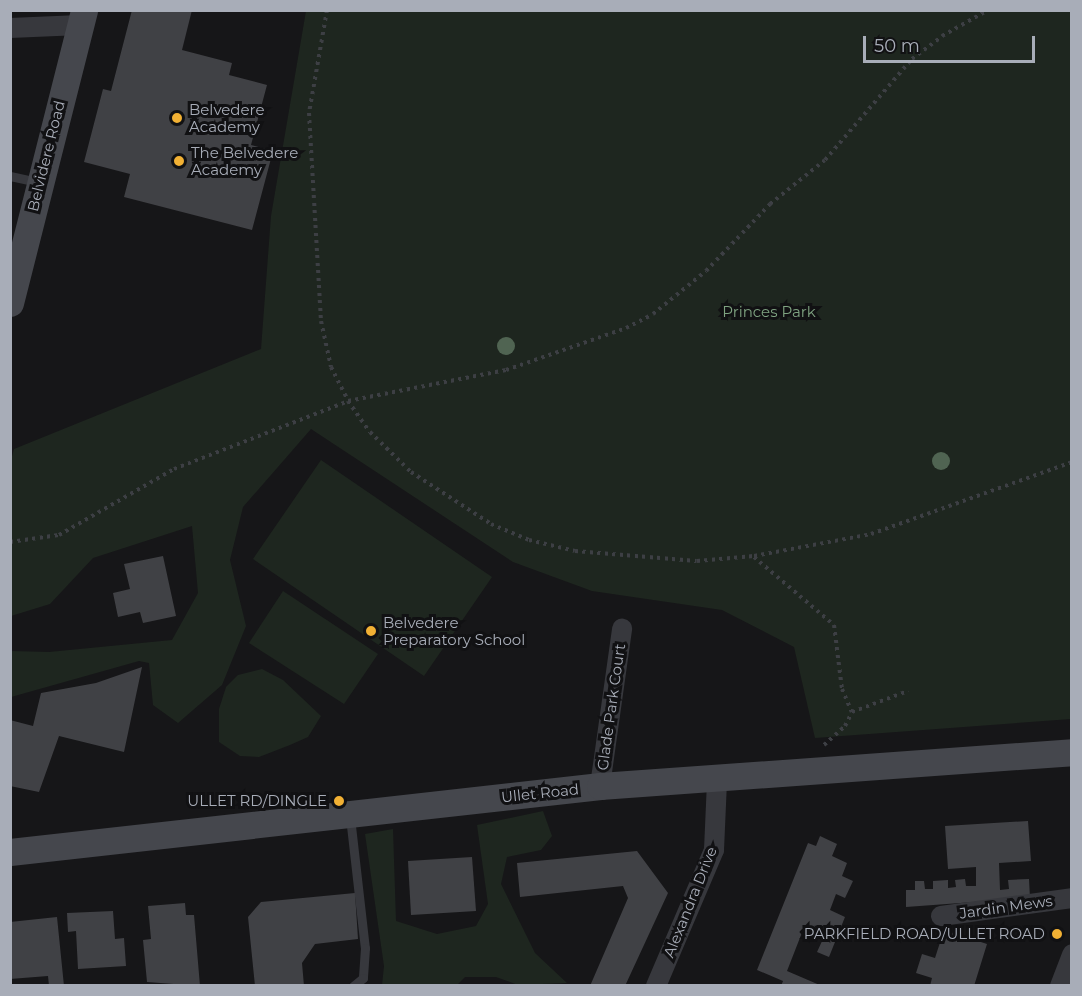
<!DOCTYPE html>
<html>
<head>
<meta charset="utf-8">
<style>
  body { margin:0 }
  #map { position:relative; width:1082px; height:996px; overflow:hidden; background:#161618; font-family:Montserrat,sans-serif }
  div>[style] { position:absolute }
  .green>* { inset:0; background:#1e261f }
  .building>* { inset:0; background:#404145 }
  .path>* { height:4px; margin-top:-2px; transform-origin:0; background:repeating-linear-gradient(90deg,#3d3f44 0 3px,transparent 0 7.5px) }
  .lane>* { height:9px; margin:-4.5px; padding:0 4.5px; transform-origin:4.5px; border-radius:4.5px; background:#37383d }
  .street>* { height:20px; margin:-10px; padding:0 10px; transform-origin:10px; border-radius:10px; background:#37383d }
  .secondary>* { height:27px; margin:-13.5px; padding:0 13.5px; transform-origin:13.5px; border-radius:13.5px; background:#45474d }
  .trees>* { width:18px; height:18px; margin:-9px; border-radius:50%; background:#506452 }
  .dots>* { width:16px; height:16px; translate:-50% -50%; box-sizing:border-box; border:3px solid #111113; border-radius:50% }
  span { translate:-50% -50%; white-space:nowrap; text-align:center; line-height:1.15; -webkit-text-stroke:6px #111113; paint-order:stroke }
  .poi-label { font-size:15px; color:#a8adb8 }
  .left { translate:0 -50%; text-align:left }
  .right { translate:-100% -50%; text-align:right }
  .street-label { font-size:15px; color:#a8adb8 }
  .park-label { font-size:15px; color:#7fa381 }
  .frame { position:absolute; inset:0; border:12px solid #a8adb8; pointer-events:none }
  .scale { position:absolute; left:863px; top:36px; width:172px; height:27px; box-sizing:border-box; border:3px solid #a8adb8; border-top:0; padding-left:8px; font-size:18px; line-height:21px; white-space:nowrap; color:#a8adb8; -webkit-text-stroke:4px #111113; paint-order:stroke }
</style>
</head>
<body>
<div id="map">
  <div class="green">
    <i style="clip-path:polygon(306px 11px,1071px 11px,1071px 719px,815px 738px,794px 647px,722px 610px,592px 591px,513px 562px,311px 429px,243px 507px,230px 560px,246px 626px,222px 685px,178px 723px,153px 705px,149px 663px,139px 661px,11px 697px,11px 651px,49px 652px,172px 640px,198px 593px,192px 526px,93px 558px,50px 604px,11px 616px,11px 460px,14px 449px,261px 349px,271px 216px)"></i>
    <i style="clip-path:polygon(321px 460px,492px 577px,424px 676px,253px 559px)"></i>
    <i style="clip-path:polygon(283px 591px,378px 654px,344px 704px,249px 643px)"></i>
    <i style="clip-path:polygon(262px 669px,283px 680px,321px 716px,308px 737px,290px 745px,259px 757px,240px 756px,219px 742px,219px 709px,226px 687px,238px 675px)"></i>
    <i style="clip-path:polygon(543px 811px,552px 836px,541px 850px,507px 857px,501px 884px,535px 953px,567px 983px,518px 985px,496px 977px,465px 977px,457px 985px,382px 985px,384px 966px,365px 834px,393px 829px,396px 921px,437px 934px,476px 926px,488px 904px,477px 825px)"></i>
  </div>
  <div class="building">
    <i style="clip-path:polygon(132px 10px,192px 10px,182px 50px,232px 63px,229px 75px,267px 85px,251px 145px,273px 151px,252px 230px,124px 197px,130px 174px,84px 162px,103px 89px,111px 91px)"></i>
    <i style="clip-path:polygon(163px 556px,176px 616px,143px 623px,140px 612px,118px 617px,113px 593px,130px 589px,124px 564px)"></i>
    <i style="clip-path:polygon(142px 667px,124px 752px,59px 736px,39px 792px,10px 786px,10px 720px,33px 726px,41px 693px,96px 683px)"></i>
    <i style="clip-path:polygon(1028px 821px,1031px 861px,999px 863px,1000px 890px,1009px 889px,1008px 880px,1029px 879px,1030px 898px,906px 907px,906px 890px,915px 890px,915px 881px,924px 881px,925px 889px,933px 889px,933px 881px,948px 880px,948px 888px,956px 887px,955px 880px,965px 879px,966px 886px,976px 886px,976px 867px,948px 869px,945px 826px)"></i>
    <i style="clip-path:polygon(820px 836px,837px 844px,832px 856px,847px 863px,842px 876px,853px 881px,845px 898px,836px 894px,830px 910px,845px 917px,829px 957px,817px 952px,823px 939px,803px 930px,787px 971px,822px 986px,781px 986px,783px 981px,757px 970px,808px 843px,816px 846px)"></i>
    <i style="clip-path:polygon(637px 851px,668px 893px,625px 986px,590px 986px,628px 898px,623px 886px,520px 897px,517px 863px)"></i>
    <i style="clip-path:polygon(472px 857px,476px 911px,411px 915px,408px 861px)"></i>
    <i style="clip-path:polygon(355px 893px,358px 939px,315px 944px,302px 963px,304px 986px,255px 986px,248px 917px,261px 902px)"></i>
    <i style="clip-path:polygon(185px 903px,186px 915px,194px 915px,200px 986px,147px 982px,143px 940px,151px 939px,148px 906px)"></i>
    <i style="clip-path:polygon(113px 911px,115px 939px,124px 938px,126px 966px,78px 969px,76px 931px,68px 932px,67px 913px)"></i>
    <i style="clip-path:polygon(57px 917px,64px 986px,49px 986px,48px 976px,10px 979px,10px 922px)"></i>
    <i style="clip-path:polygon(944px 930px,987px 944px,974px 986px,930px 986px,932px 978px,916px 973px,922px 954px,935px 958px)"></i>
  </div>
  <div class="path">
    <i style="left:327px;top:10px;width:105px;rotate:99.9deg"></i>
    <i style="left:309px;top:113px;width:208px;rotate:86.7deg"></i>
    <i style="left:321px;top:321px;width:47px;rotate:77.7deg"></i>
    <i style="left:331px;top:367px;width:38px;rotate:63deg"></i>
    <i style="left:348px;top:401px;width:38px;rotate:55deg"></i>
    <i style="left:370px;top:432px;width:57px;rotate:44.3deg"></i>
    <i style="left:411px;top:472px;width:95px;rotate:33deg"></i>
    <i style="left:491px;top:524px;width:41px;rotate:22.8deg"></i>
    <i style="left:529px;top:540px;width:47px;rotate:13.4deg"></i>
    <i style="left:575px;top:551px;width:122px;rotate:4.7deg"></i>
    <i style="left:697px;top:561px;width:57px;rotate:-5deg"></i>
    <i style="left:754px;top:556px;width:119px;rotate:-10.6deg"></i>
    <i style="left:871px;top:534px;width:214px;rotate:-19.7deg"></i>
    <i style="left:10px;top:542px;width:49px;rotate:-8.1deg"></i>
    <i style="left:59px;top:535px;width:133px;rotate:-29.9deg"></i>
    <i style="left:174px;top:469px;width:187px;rotate:-21.3deg"></i>
    <i style="left:348px;top:401px;width:161px;rotate:-11.1deg"></i>
    <i style="left:506px;top:370px;width:127px;rotate:-19.3deg"></i>
    <i style="left:626px;top:328px;width:30px;rotate:-27deg"></i>
    <i style="left:653px;top:314px;width:68px;rotate:-39.1deg"></i>
    <i style="left:706px;top:271px;width:93px;rotate:-46.3deg"></i>
    <i style="left:770px;top:204px;width:70px;rotate:-38.7deg"></i>
    <i style="left:825px;top:160px;width:133px;rotate:-49.3deg"></i>
    <i style="left:912px;top:59px;width:38px;rotate:-37deg"></i>
    <i style="left:942px;top:36px;width:53px;rotate:-29.5deg"></i>
    <i style="left:754px;top:557px;width:105px;rotate:40.4deg"></i>
    <i style="left:834px;top:625px;width:64px;rotate:82.9deg"></i>
    <i style="left:842px;top:689px;width:25px;rotate:67deg"></i>
    <i style="left:824px;top:745px;width:28px;rotate:-42deg"></i>
    <i style="left:845px;top:726px;width:16px;rotate:-63deg"></i>
    <i style="left:852px;top:712px;width:60px;rotate:-20.6deg"></i>
  </div>
  <div class="lane">
    <i style="left:10px;top:176px;width:29px;rotate:12deg"></i>
    <i style="left:350px;top:817px;width:132px;rotate:83.5deg"></i>
    <i style="left:365px;top:948px;width:30px;rotate:94deg"></i>
    <i style="left:363px;top:978px;width:13px;rotate:141deg"></i>
  </div>
  <div class="street">
    <i style="left:10px;top:28px;width:70px;rotate:-2.5deg"></i>
    <i style="left:600px;top:786px;width:159px;rotate:-82deg"></i>
    <i style="left:941px;top:916px;width:132px;rotate:-7.8deg"></i>
    <i style="left:656px;top:986px;width:148px;rotate:-66.9deg"></i>
    <i style="left:714px;top:850px;width:70px;rotate:-87.5deg"></i>
    <i style="left:1060px;top:986px;width:34px;rotate:-69deg"></i>
  </div>
  <div class="secondary">
    <i style="left:10px;top:303px;width:302px;rotate:-75.8deg"></i>
    <i style="left:10px;top:852px;width:594px;rotate:-6.38deg"></i>
    <i style="left:600px;top:786px;width:473px;rotate:-4.1deg"></i>
  </div>
  <div class="trees">
    <i style="left:506px;top:346px"></i>
    <i style="left:941px;top:461px"></i>
  </div>
  <div class="dots">
    <i style="left:177px;top:118px;background:#f2b134"></i>
    <i style="left:179px;top:161px;background:#f2b134"></i>
    <i style="left:371px;top:631px;background:#f2b134"></i>
    <i style="left:339px;top:801px;background:#f2b134"></i>
    <i style="left:1057px;top:934px;background:#f2b134"></i>
  </div>
  <div class="poi-label">
    <span class="left" style="left:189px;top:118px">Belvedere<br>Academy</span>
    <span class="left" style="left:191px;top:161px">The Belvedere<br>Academy</span>
    <span class="left" style="left:383px;top:631px">Belvedere<br>Preparatory School</span>
    <span class="right" style="left:327px;top:801px">ULLET RD/DINGLE</span>
    <span class="right" style="left:1045px;top:934px">PARKFIELD ROAD/ULLET ROAD</span>
  </div>
  <div class="street-label">
    <span style="left:46px;top:156px;rotate:-76deg">Belvidere Road</span>
    <span style="left:611px;top:707px;rotate:-82deg">Glade Park Court</span>
    <span style="left:540px;top:793px;rotate:-6deg">Ullet Road</span>
    <span style="left:690px;top:902px;rotate:-68deg">Alexandra Drive</span>
    <span style="left:1006px;top:907px;rotate:-8deg">Jardin Mews</span>
  </div>
  <div class="park-label">
    <span style="left:769px;top:312px">Princes Park</span>
  </div>
  <div class="frame"></div>
  <div class="scale">50 m</div>
</div>
</body>
</html>
